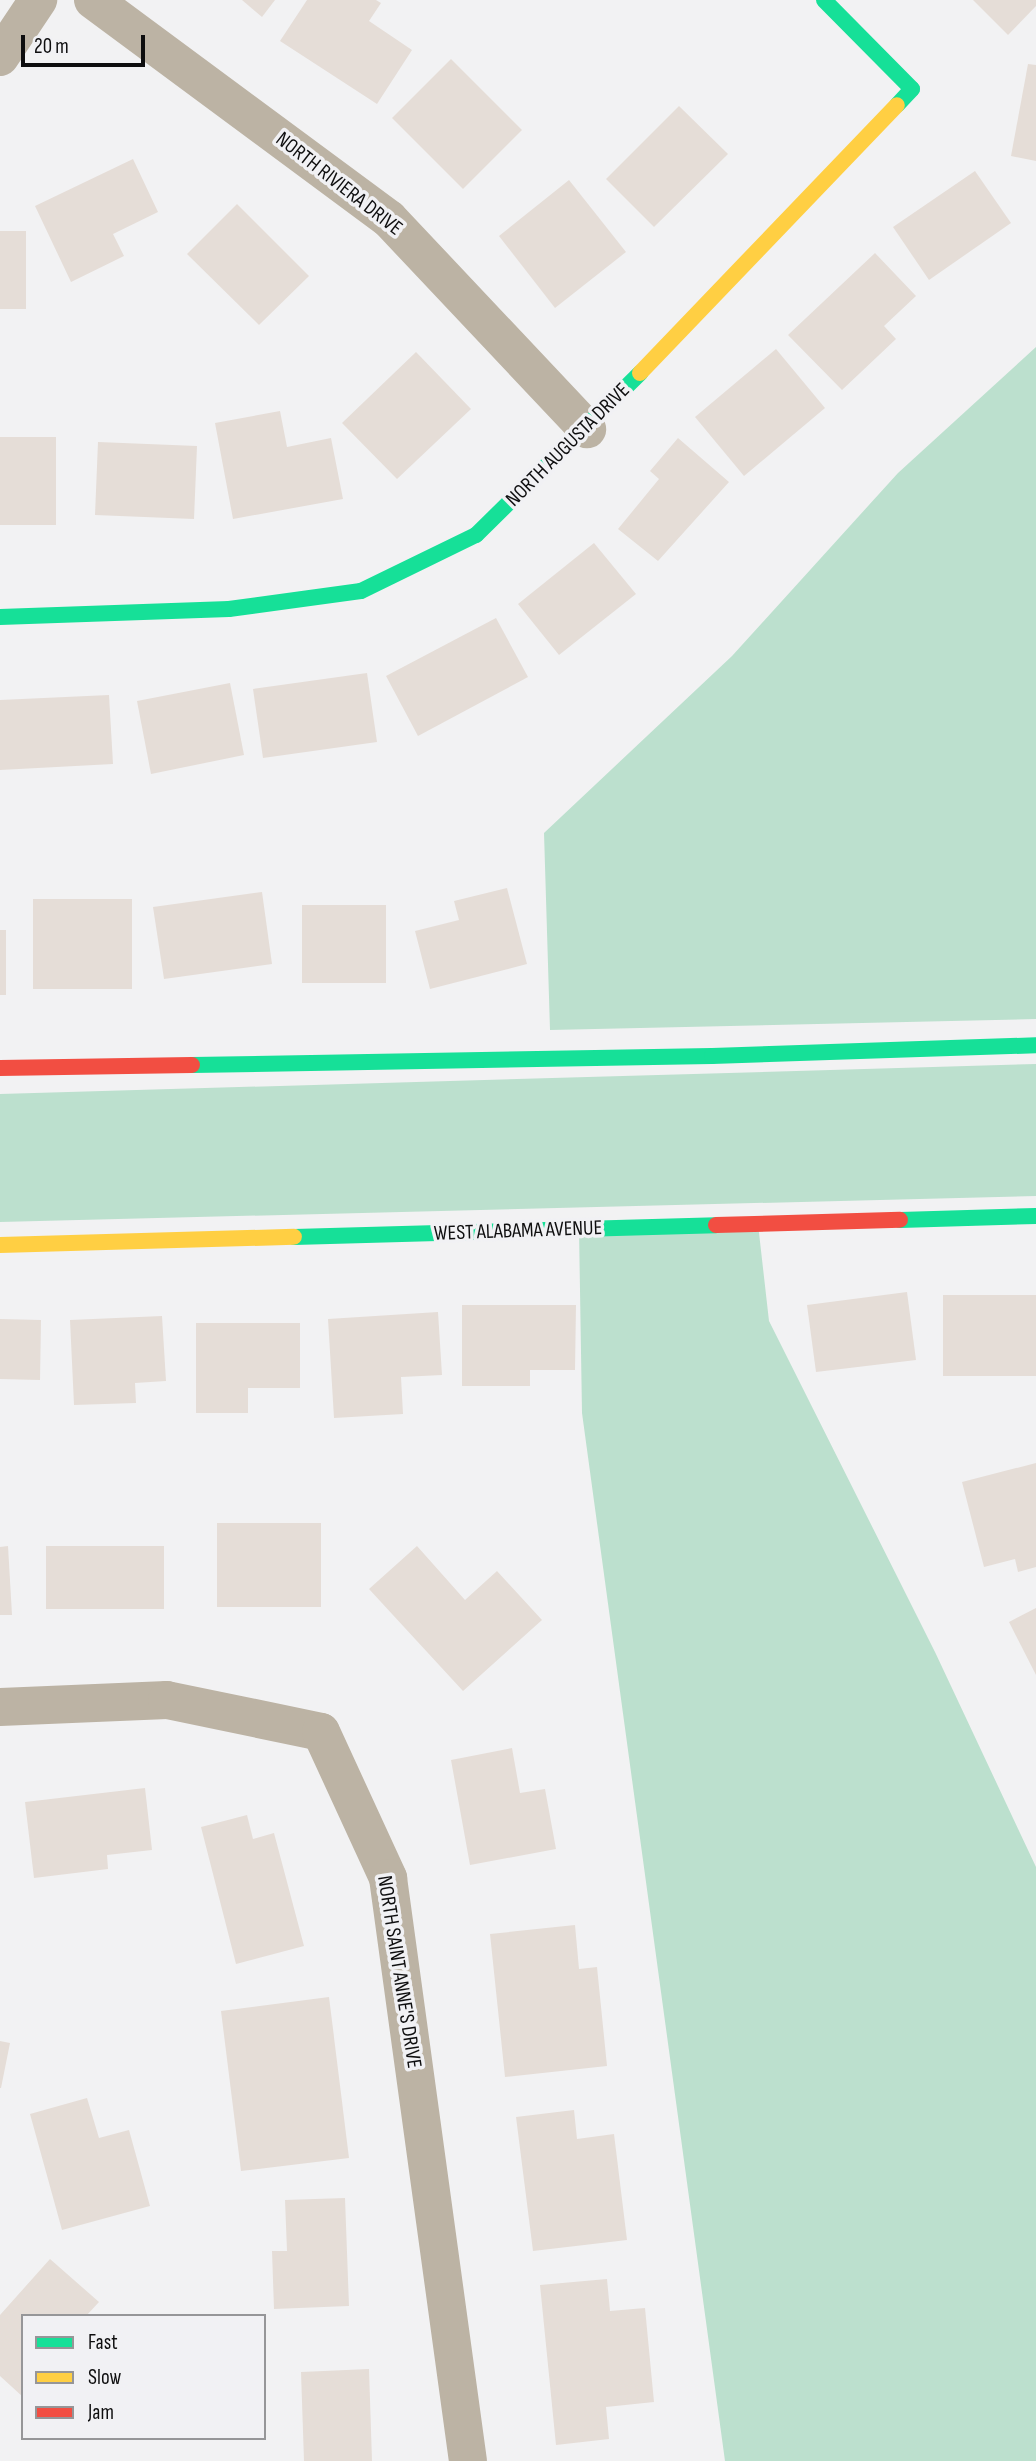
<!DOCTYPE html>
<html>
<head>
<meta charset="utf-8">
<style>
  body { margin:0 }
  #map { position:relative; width:1036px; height:2461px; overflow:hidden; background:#f2f2f3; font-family:"Sofia Sans Condensed",sans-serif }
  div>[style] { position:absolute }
  .green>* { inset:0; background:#bce0ce }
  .building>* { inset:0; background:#e5ddd7 }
  .street>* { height:38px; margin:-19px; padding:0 19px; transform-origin:19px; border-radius:19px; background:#bcb3a4 }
  .fast>* { height:16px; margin:-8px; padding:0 8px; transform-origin:8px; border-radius:8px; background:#16e098 }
  .slow>* { height:16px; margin:-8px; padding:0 8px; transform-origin:8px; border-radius:8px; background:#ffcf43 }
  .jam>* { height:16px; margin:-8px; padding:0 8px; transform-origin:8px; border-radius:8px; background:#f24e42 }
  span { translate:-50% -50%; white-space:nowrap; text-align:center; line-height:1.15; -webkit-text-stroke:7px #f1f1f4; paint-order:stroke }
  .street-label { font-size:21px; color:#0e0e0f }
  .legend { position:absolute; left:21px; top:2314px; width:245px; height:126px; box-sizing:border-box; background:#f1f1f4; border:2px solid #969698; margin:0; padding:9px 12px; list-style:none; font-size:21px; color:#0e0e0f }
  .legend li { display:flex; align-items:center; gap:14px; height:35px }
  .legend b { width:35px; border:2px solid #969698 }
  .scale { position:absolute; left:21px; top:35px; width:124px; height:32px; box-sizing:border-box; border:4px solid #0e0e0f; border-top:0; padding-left:9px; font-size:21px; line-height:24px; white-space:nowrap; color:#0e0e0f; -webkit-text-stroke:5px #f1f1f4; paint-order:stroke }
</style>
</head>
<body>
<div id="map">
  <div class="green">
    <i style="clip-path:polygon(1036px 347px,1036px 1019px,550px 1030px,544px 833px,732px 656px,898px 473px)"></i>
    <i style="clip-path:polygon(1036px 1064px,1036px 1196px,0 1222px,0 1094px)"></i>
    <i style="clip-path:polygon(758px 1224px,769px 1321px,935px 1652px,1036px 1867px,1036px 2461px,725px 2461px,582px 1413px,579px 1229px)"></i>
  </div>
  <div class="building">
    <i style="clip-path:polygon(242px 0,275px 0,262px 17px)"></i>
    <i style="clip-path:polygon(307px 0,376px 0,381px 3px,369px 21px,412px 50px,377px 104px,280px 41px)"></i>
    <i style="clip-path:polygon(973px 0,1036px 0,1036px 6px,1008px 35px)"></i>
    <i style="clip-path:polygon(451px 59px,522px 130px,463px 189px,392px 118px)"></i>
    <i style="clip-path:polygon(1028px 64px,1036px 65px,1036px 161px,1011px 156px)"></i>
    <i style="clip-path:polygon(679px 106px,728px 154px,654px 227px,606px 179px)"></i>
    <i style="clip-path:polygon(133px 159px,158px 212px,113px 234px,124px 256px,71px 282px,35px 206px)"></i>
    <i style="clip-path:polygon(975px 171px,1011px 223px,929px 280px,893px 227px)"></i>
    <i style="clip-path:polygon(569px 180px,626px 252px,555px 308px,499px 236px)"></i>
    <i style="clip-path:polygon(237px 204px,309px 276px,259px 325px,187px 254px)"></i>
    <i style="clip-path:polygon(0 231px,26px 231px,26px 309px,0 309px)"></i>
    <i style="clip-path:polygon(875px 253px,916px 296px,884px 326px,896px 339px,842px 390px,788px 335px)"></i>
    <i style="clip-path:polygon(776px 349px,825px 408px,744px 476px,695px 417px)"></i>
    <i style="clip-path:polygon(416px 352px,471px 409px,397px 479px,342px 423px)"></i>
    <i style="clip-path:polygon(280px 411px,287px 447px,331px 438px,343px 499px,233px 519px,215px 423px)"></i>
    <i style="clip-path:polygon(0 437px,56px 437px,56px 525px,0 525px)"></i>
    <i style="clip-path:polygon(678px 438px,729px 482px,658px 561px,618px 529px,659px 479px,650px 471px)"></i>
    <i style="clip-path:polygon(98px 442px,197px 446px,194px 519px,95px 515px)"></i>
    <i style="clip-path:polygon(594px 543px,636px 594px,559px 655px,518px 604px)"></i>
    <i style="clip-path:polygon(496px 618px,528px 677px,418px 736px,386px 676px)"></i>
    <i style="clip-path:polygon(367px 673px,377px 742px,263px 758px,253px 689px)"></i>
    <i style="clip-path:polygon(230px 683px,244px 755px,151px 774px,137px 701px)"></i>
    <i style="clip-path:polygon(109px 695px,113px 764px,0 770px,0 700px)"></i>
    <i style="clip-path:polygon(507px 888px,527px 964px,430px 989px,415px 931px,459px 920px,454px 901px)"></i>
    <i style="clip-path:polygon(262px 892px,272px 964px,164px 979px,153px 907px)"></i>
    <i style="clip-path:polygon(33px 899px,132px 899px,132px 989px,33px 989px)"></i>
    <i style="clip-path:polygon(302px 905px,386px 905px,386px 983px,302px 983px)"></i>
    <i style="clip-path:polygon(0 930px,6px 930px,6px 995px,0 995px)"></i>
    <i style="clip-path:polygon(907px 1292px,916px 1360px,816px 1372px,807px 1305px)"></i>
    <i style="clip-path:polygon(943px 1295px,1036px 1295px,1036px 1376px,943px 1376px)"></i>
    <i style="clip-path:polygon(462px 1305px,576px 1305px,575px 1370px,530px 1370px,530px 1386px,462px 1386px)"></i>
    <i style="clip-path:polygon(438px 1312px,442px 1375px,401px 1377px,403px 1414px,334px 1418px,328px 1319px)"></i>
    <i style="clip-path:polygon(162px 1316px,166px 1381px,135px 1383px,136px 1403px,74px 1405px,70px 1320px)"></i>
    <i style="clip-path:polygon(0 1319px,41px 1320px,40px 1380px,0 1379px)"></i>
    <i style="clip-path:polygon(196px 1323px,300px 1323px,300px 1388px,248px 1388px,248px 1413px,196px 1413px)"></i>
    <i style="clip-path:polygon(1036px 1463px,1036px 1567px,1018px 1572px,1015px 1559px,984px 1567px,962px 1482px)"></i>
    <i style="clip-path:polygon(217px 1523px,321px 1523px,321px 1607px,217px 1607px)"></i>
    <i style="clip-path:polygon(8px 1546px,12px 1615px,0 1615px,0 1547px)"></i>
    <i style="clip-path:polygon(46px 1546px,164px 1546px,164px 1609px,46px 1609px)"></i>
    <i style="clip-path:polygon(417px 1546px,465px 1600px,497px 1571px,542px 1620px,463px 1691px,369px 1589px)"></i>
    <i style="clip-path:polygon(1036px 1608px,1036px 1675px,1009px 1622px)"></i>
    <i style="clip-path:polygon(512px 1748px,520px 1793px,545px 1789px,556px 1849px,470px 1865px,451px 1760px)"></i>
    <i style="clip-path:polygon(145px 1788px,152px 1850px,107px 1855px,108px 1869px,34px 1878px,25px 1802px)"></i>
    <i style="clip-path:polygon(247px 1815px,253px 1839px,274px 1833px,304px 1946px,236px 1964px,201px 1827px)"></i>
    <i style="clip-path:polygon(575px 1925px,579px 1969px,597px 1967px,607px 2066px,505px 2077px,490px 1934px)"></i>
    <i style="clip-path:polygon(329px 1997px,349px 2158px,241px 2171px,221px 2011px)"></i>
    <i style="clip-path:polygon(0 2041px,10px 2043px,1px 2088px,0 2088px)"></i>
    <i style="clip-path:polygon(87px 2098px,99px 2138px,129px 2130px,150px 2206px,62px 2230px,30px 2114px)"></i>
    <i style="clip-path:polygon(574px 2110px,577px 2139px,614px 2134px,627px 2240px,533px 2251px,516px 2117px)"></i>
    <i style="clip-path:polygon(345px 2198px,349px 2306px,274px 2309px,272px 2251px,287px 2251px,285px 2200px)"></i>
    <i style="clip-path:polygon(50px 2259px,99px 2302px,86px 2316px,23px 2316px,23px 2397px,0 2376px,0 2315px)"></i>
    <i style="clip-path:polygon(607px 2279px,610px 2311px,645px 2308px,654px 2402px,606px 2407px,609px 2439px,556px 2445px,540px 2285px)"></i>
    <i style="clip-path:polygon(369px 2369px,372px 2461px,304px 2461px,301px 2372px)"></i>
  </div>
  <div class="street">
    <i style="left:93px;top:0;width:368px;rotate:36.5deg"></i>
    <i style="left:389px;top:219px;width:289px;rotate:46.7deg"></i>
    <i style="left:0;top:57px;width:69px;rotate:-56.3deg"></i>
    <i style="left:0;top:1707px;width:167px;rotate:-2.4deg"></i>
    <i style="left:167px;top:1700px;width:157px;rotate:11.7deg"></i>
    <i style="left:321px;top:1732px;width:161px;rotate:65.3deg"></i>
    <i style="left:388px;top:1878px;width:588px;rotate:82.19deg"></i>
  </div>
  <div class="fast">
    <i style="left:824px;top:0;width:125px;rotate:45.3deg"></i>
    <i style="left:912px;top:89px;width:22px;rotate:133deg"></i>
    <i style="left:0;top:617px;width:229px;rotate:-2deg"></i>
    <i style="left:229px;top:609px;width:133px;rotate:-7.8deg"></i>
    <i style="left:361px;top:591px;width:128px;rotate:-26deg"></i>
    <i style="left:476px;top:535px;width:231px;rotate:-44.6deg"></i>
    <i style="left:192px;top:1065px;width:520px;rotate:-0.99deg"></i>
    <i style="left:712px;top:1056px;width:324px;rotate:-1.9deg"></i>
    <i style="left:900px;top:1220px;width:136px;rotate:-1.7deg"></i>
    <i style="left:294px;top:1237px;width:422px;rotate:-1.6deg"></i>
  </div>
  <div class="slow">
    <i style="left:640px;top:373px;width:371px;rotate:-46.2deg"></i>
    <i style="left:0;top:1245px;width:294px;rotate:-1.6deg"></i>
  </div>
  <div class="jam">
    <i style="left:0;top:1068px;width:192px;rotate:-0.9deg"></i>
    <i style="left:716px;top:1225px;width:184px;rotate:-1.6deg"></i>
  </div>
  <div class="street-label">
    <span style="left:339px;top:184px;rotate:38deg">NORTH RIVIERA DRIVE</span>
    <span style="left:568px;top:445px;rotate:-45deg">NORTH AUGUSTA DRIVE</span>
    <span style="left:518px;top:1231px;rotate:-2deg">WEST ALABAMA AVENUE</span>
    <span style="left:399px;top:1972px;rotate:81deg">NORTH SAINT ANNE'S DRIVE</span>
  </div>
  <ul class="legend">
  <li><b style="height:9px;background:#16e098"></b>Fast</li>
  <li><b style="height:9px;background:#ffcf43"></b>Slow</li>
  <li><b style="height:9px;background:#f24e42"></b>Jam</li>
  </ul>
  <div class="scale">20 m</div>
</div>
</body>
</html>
